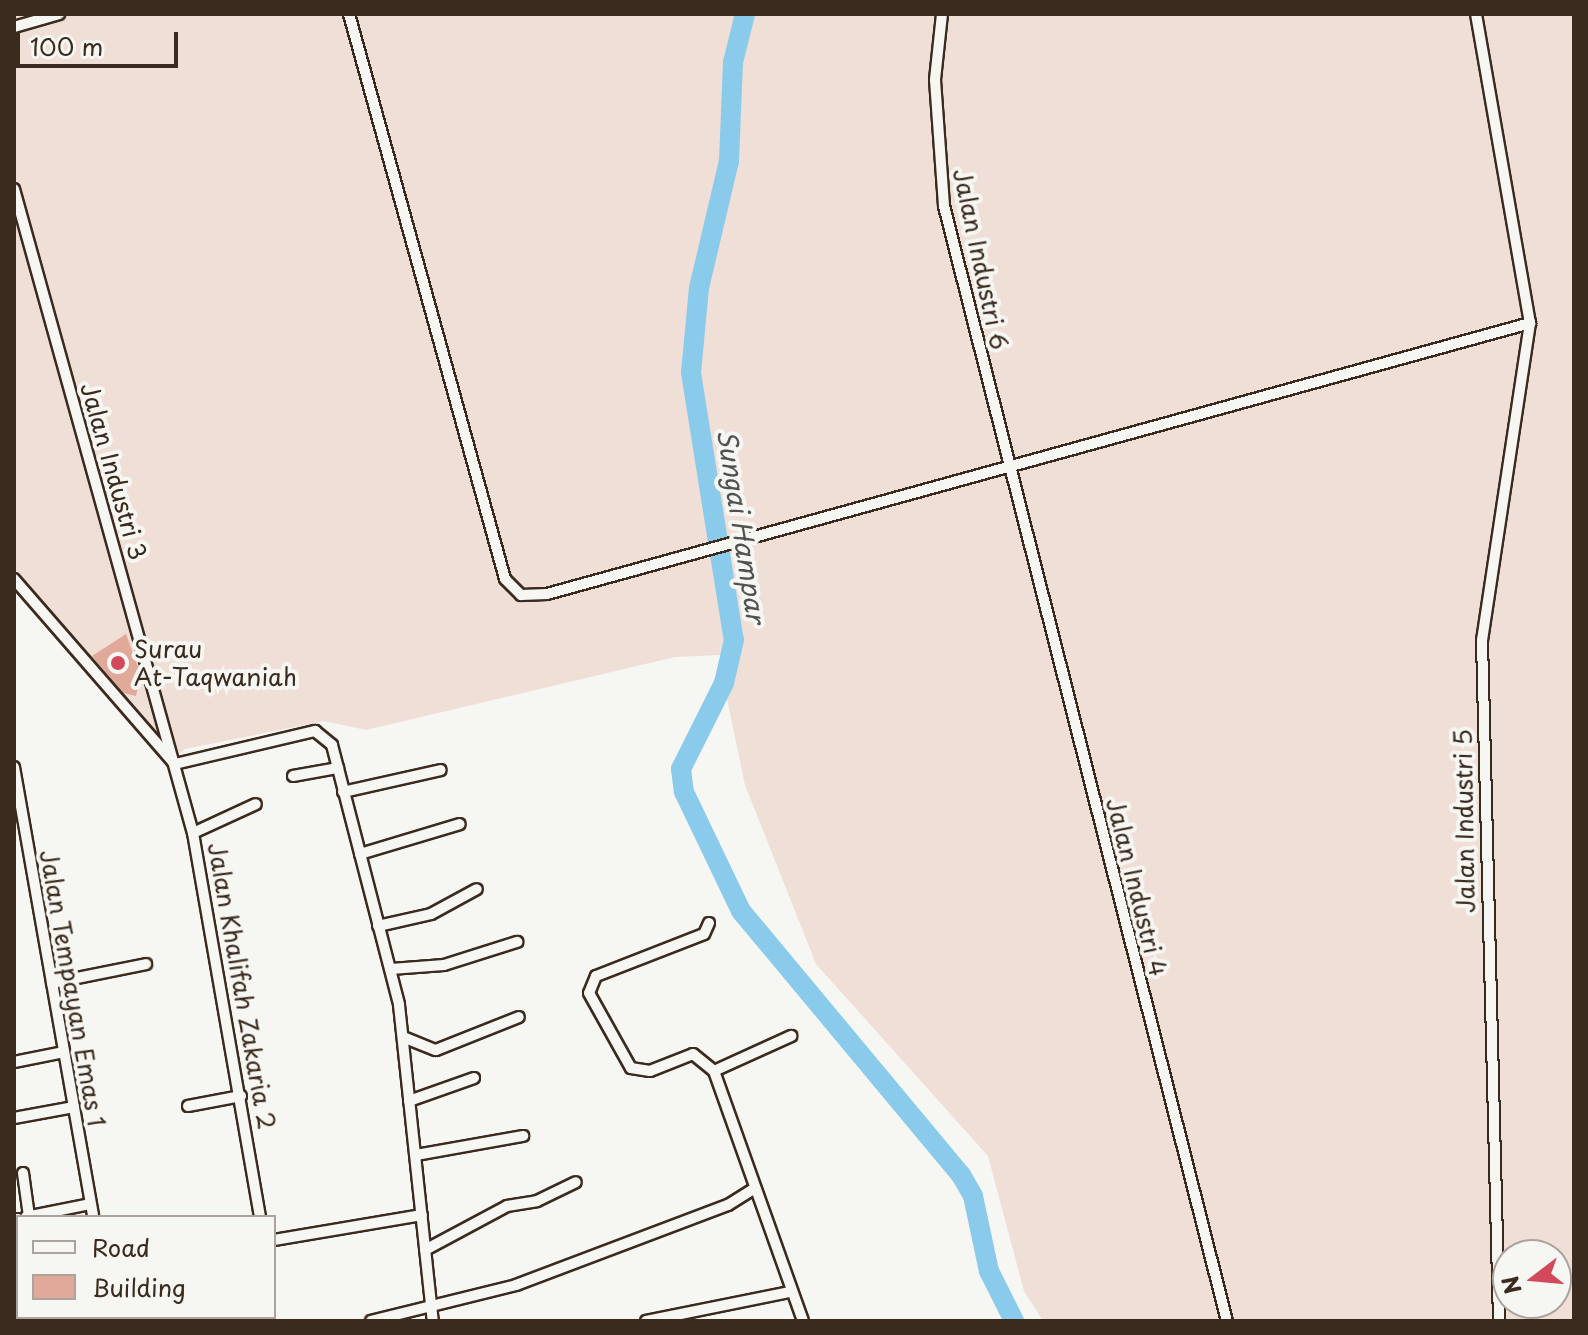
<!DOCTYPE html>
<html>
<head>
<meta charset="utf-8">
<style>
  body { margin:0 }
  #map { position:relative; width:1588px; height:1335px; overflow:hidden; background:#f6f6f2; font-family:"Playpen Sans",sans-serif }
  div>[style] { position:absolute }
  .built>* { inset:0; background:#efdfd7 }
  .river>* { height:20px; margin:-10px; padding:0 10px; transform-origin:10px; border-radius:10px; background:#8acbeb }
  .building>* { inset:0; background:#e0a999 }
  .roads { filter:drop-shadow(2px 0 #3b2a1e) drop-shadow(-2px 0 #3b2a1e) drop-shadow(0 2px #3b2a1e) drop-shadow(0 -2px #3b2a1e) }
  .minor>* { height:10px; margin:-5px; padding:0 5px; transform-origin:5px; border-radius:5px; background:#f6f6f2 }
  .dots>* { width:22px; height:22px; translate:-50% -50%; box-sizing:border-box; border:4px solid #f6f6f2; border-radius:50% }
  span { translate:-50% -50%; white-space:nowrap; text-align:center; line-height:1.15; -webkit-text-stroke:8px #f6f6f2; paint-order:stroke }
  .street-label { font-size:24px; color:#3b2a1e }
  .poi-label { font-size:24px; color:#3b2a1e }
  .left { translate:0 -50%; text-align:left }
  .water-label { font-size:26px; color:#4f5251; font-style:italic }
  .frame { position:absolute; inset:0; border:16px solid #3b2a1e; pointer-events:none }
  .legend { position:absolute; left:16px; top:1215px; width:260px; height:104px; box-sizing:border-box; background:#f6f6f2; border:2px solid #aba49d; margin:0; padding:10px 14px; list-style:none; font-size:24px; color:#3b2a1e }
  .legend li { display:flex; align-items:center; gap:16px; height:40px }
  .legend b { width:40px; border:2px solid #aba49d }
  .north { position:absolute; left:1492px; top:1239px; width:80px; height:80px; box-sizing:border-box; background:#f6f6f2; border:2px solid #aba49d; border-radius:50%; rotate:254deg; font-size:22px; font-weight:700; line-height:32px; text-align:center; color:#3b2a1e }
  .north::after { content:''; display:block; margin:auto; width:28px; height:36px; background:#d1495b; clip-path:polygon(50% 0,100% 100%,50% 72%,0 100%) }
  .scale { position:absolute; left:16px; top:32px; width:162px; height:36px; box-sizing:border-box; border:4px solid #3b2a1e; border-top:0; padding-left:10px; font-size:24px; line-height:28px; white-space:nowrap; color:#3b2a1e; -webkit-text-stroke:6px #f6f6f2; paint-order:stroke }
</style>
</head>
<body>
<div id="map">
  <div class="built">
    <i style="clip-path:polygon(evenodd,14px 14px,1574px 14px,1574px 1321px,1043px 1321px,1024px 1291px,988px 1156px,816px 964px,745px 785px,727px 699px,741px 654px,675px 657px,366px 730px,324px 721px,185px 749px,167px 764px,14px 572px,14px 14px,1508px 1255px,1556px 1255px,1556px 1303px,1508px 1303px,1508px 1255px)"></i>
  </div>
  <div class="river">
    <i style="left:745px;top:14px;width:49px;rotate:104deg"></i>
    <i style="left:733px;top:62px;width:99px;rotate:92.3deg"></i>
    <i style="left:729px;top:161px;width:130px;rotate:103.3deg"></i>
    <i style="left:699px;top:288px;width:85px;rotate:95.4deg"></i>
    <i style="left:691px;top:373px;width:270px;rotate:80.9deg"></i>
    <i style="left:734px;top:640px;width:44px;rotate:103.1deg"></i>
    <i style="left:724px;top:683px;width:96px;rotate:116.6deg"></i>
    <i style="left:681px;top:769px;width:23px;rotate:83deg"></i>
    <i style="left:684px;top:792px;width:132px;rotate:64.4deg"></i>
    <i style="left:741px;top:911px;width:344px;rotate:50.2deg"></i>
    <i style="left:961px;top:1175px;width:24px;rotate:60deg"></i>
    <i style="left:973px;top:1196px;width:77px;rotate:78deg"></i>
    <i style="left:989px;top:1271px;width:56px;rotate:63.4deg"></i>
  </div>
  <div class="building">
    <i style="clip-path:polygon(126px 634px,141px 675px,136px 696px,123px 693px,92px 656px)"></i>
  </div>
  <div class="roads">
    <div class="minor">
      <i style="left:349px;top:14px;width:586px;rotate:74.56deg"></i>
      <i style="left:505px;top:579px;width:23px;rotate:45deg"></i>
      <i style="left:521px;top:595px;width:26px;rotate:-2deg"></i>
      <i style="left:547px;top:594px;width:1020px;rotate:-15.41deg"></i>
      <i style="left:942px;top:14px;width:66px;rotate:96.1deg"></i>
      <i style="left:935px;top:80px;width:126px;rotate:85.9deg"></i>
      <i style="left:944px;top:206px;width:1150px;rotate:75.76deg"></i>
      <i style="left:1476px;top:14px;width:314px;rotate:80.1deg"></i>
      <i style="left:1530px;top:323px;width:321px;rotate:98.6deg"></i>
      <i style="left:1482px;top:640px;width:681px;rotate:88.57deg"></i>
      <i style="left:14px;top:27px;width:47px;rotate:-16.1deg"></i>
      <i style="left:14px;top:189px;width:668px;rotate:74.47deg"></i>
      <i style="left:193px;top:833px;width:390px;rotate:80.1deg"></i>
      <i style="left:14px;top:579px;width:245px;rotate:49deg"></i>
      <i style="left:175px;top:764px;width:144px;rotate:-13.3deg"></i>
      <i style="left:315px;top:731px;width:22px;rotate:39deg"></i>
      <i style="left:332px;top:745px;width:268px;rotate:75.5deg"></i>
      <i style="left:399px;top:1005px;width:318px;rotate:83.9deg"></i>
      <i style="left:14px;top:767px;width:457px;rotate:80deg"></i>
      <i style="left:293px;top:776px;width:46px;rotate:-10.1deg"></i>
      <i style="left:343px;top:792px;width:100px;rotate:-12.7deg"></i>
      <i style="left:193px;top:833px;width:69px;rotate:-24.7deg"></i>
      <i style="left:360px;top:854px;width:104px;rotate:-16.7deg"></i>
      <i style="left:709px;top:923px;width:12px;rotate:114deg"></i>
      <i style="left:704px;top:934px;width:116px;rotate:158.7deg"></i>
      <i style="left:596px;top:976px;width:18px;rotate:112deg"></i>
      <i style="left:589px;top:993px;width:86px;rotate:60.8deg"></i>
      <i style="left:631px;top:1068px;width:19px;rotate:9deg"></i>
      <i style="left:650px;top:1071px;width:46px;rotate:-21.6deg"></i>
      <i style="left:693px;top:1054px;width:27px;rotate:39deg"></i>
      <i style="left:714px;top:1071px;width:265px;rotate:70.4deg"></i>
      <i style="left:378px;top:926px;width:54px;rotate:-12.8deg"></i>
      <i style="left:431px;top:914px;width:52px;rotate:-28.5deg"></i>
      <i style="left:391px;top:969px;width:53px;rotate:-4.3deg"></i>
      <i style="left:444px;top:965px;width:77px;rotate:-17.5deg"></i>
      <i style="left:52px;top:983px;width:96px;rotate:-11.4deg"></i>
      <i style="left:403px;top:1037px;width:35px;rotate:22deg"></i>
      <i style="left:436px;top:1050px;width:89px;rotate:-21.7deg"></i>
      <i style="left:14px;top:1062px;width:51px;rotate:-11.3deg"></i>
      <i style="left:714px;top:1071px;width:85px;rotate:-24.4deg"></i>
      <i style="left:409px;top:1101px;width:69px;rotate:-19.5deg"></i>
      <i style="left:188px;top:1106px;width:54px;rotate:-10.7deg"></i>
      <i style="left:14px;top:1118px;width:61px;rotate:-10.4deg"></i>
      <i style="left:416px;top:1155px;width:109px;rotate:-10.1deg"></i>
      <i style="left:23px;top:1173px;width:43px;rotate:82.1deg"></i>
      <i style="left:26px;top:1217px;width:65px;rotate:-11.5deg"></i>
      <i style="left:14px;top:1219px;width:4px"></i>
      <i style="left:274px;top:1240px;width:150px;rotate:-9.6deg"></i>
      <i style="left:425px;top:1250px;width:93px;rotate:-28.2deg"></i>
      <i style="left:507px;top:1206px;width:30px;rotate:-9deg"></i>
      <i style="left:537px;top:1201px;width:43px;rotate:-26deg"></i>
      <i style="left:14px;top:1293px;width:4px;rotate:-14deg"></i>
      <i style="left:113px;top:1317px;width:4px;rotate:90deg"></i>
      <i style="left:371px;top:1321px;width:149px;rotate:-13.9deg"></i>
      <i style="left:516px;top:1285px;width:227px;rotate:-20.7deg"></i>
      <i style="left:728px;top:1205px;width:32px;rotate:-32deg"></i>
      <i style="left:646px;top:1321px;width:147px;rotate:-11.4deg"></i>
    </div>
  </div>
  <div class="dots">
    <i style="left:118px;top:663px;background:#d1495b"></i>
  </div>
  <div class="street-label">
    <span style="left:981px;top:259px;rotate:78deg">Jalan Industri 6</span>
    <span style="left:114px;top:471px;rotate:74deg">Jalan Industri 3</span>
    <span style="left:1464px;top:821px;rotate:-91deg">Jalan Industri 5</span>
    <span style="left:1137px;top:887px;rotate:76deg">Jalan Industri 4</span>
    <span style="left:242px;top:986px;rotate:80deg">Jalan Khalifah Zakaria 2</span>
    <span style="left:73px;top:988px;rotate:80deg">Jalan Tempayan Emas 1</span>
  </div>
  <div class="poi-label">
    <span class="left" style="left:134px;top:663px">Surau<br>At-Taqwaniah</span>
  </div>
  <div class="water-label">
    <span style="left:742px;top:526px;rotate:81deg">Sungai Hampar</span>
  </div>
  <div class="frame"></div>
  <ul class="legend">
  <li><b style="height:10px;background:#f6f6f2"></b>Road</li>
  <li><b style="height:22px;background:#e0a999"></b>Building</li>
  </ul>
  <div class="north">N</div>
  <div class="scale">100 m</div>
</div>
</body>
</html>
